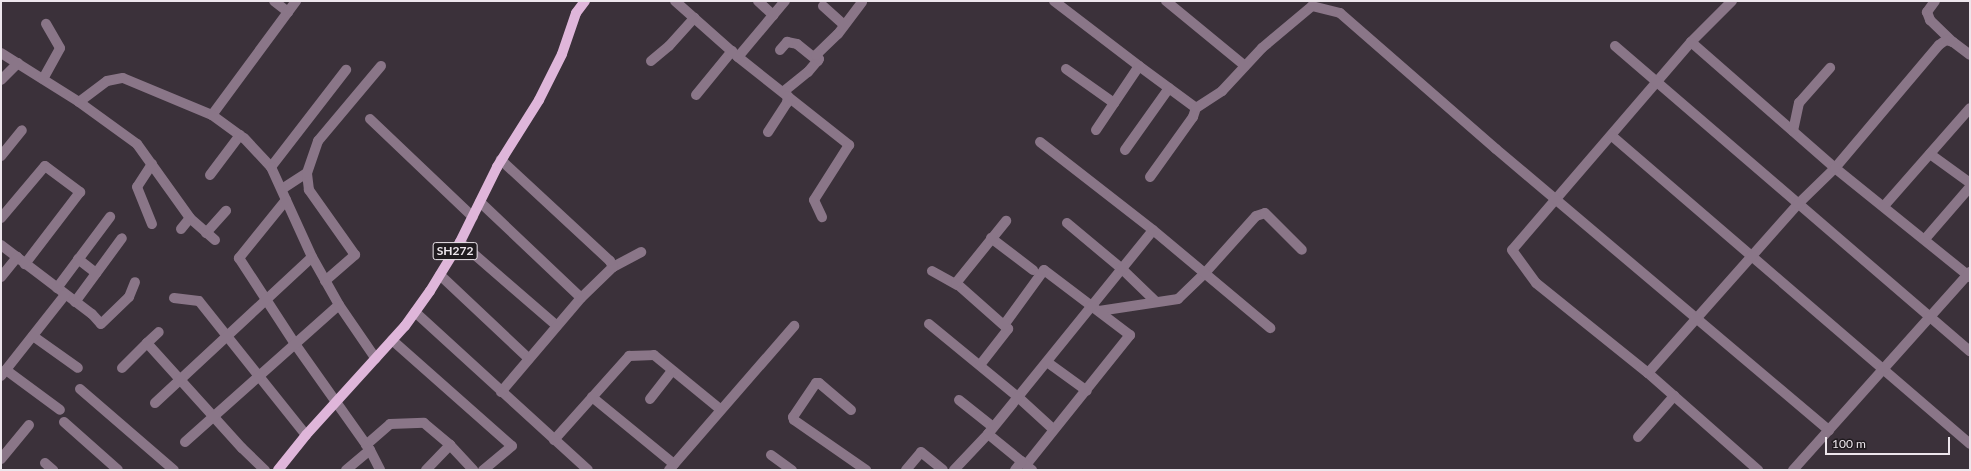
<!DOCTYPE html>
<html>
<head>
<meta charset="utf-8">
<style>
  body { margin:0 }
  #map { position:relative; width:1971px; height:471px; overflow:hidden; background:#3b313a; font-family:Lato,sans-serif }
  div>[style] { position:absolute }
  .minor>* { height:10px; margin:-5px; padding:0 5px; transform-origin:5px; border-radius:5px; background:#8a7688 }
  .major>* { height:10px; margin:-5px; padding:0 5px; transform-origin:5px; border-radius:5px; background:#dfb6da }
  span { translate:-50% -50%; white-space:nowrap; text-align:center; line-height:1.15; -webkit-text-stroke:3px #201b1f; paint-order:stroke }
  .shield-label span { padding:1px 3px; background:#201b1f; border:1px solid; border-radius:3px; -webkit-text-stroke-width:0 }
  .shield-label { font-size:12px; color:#ede6ec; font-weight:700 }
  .frame { position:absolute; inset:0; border:2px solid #ede6ec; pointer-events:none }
  .scale { position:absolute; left:1825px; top:437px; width:125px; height:18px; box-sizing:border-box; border:2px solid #ede6ec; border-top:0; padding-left:5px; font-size:12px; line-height:14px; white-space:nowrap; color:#ede6ec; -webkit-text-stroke:3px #201b1f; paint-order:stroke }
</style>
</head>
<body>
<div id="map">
  <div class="minor">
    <i style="left:274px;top:1px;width:18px;rotate:38deg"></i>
    <i style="left:675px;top:1px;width:84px;rotate:41.6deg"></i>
    <i style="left:738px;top:57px;width:142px;rotate:38.4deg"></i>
    <i style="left:849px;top:145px;width:65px;rotate:122.5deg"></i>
    <i style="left:814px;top:200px;width:19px;rotate:65deg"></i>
    <i style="left:758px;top:1px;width:21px;rotate:43deg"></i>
    <i style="left:1054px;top:1px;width:107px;rotate:37.4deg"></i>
    <i style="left:1166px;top:1px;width:102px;rotate:39.4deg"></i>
    <i style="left:1732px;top:1px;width:58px;rotate:135deg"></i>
    <i style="left:1691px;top:42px;width:274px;rotate:130.7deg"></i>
    <i style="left:1512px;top:250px;width:41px;rotate:54deg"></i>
    <i style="left:1536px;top:283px;width:144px;rotate:38.8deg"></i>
    <i style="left:1648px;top:373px;width:147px;rotate:41.4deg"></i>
    <i style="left:1935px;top:1px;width:14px;rotate:126deg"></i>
    <i style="left:1927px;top:12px;width:9px;rotate:69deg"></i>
    <i style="left:1930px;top:20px;width:32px;rotate:44deg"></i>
    <i style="left:823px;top:6px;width:28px;rotate:42deg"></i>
    <i style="left:1691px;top:42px;width:191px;rotate:41.2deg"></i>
    <i style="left:1835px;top:168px;width:174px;rotate:38.9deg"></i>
    <i style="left:1615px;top:46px;width:468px;rotate:40.7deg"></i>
    <i style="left:780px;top:50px;width:11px;rotate:-49deg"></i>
    <i style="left:787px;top:42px;width:10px;rotate:11deg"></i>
    <i style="left:797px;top:44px;width:27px;rotate:39deg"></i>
    <i style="left:1px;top:53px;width:92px;rotate:32.1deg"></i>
    <i style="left:738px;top:57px;width:73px;rotate:-50deg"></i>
    <i style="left:651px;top:61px;width:23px;rotate:-40deg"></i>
    <i style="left:669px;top:46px;width:38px;rotate:-48deg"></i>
    <i style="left:1066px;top:69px;width:59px;rotate:35.3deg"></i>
    <i style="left:43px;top:79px;width:35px;rotate:-61deg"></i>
    <i style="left:60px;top:48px;width:28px;rotate:-120deg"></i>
    <i style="left:1px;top:80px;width:24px;rotate:-45deg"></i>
    <i style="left:783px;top:92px;width:32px;rotate:-39deg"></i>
    <i style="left:808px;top:72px;width:17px;rotate:-50deg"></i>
    <i style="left:819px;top:59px;width:5px;rotate:-127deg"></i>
    <i style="left:816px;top:55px;width:30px;rotate:-44deg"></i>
    <i style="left:838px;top:34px;width:40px;rotate:-53deg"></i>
    <i style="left:696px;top:95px;width:57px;rotate:-50.7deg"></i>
    <i style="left:212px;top:115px;width:142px;rotate:-53.6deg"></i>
    <i style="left:370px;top:119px;width:142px;rotate:43.6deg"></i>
    <i style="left:1096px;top:130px;width:77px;rotate:-56.1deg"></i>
    <i style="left:1139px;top:66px;width:71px;rotate:36.4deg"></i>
    <i style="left:1793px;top:131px;width:29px;rotate:-78deg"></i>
    <i style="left:1799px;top:103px;width:47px;rotate:-48.5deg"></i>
    <i style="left:768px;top:132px;width:35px;rotate:-57deg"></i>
    <i style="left:787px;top:103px;width:7px;rotate:-82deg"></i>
    <i style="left:1612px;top:136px;width:472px;rotate:40.7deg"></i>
    <i style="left:1040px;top:142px;width:143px;rotate:37.9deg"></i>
    <i style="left:1125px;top:150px;width:76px;rotate:-54.6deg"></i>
    <i style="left:1930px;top:154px;width:49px;rotate:35.9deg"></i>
    <i style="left:1px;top:156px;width:33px;rotate:-51deg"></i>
    <i style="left:152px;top:164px;width:27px;rotate:123deg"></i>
    <i style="left:137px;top:187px;width:40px;rotate:68deg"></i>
    <i style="left:271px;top:167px;width:123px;rotate:-52.3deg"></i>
    <i style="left:210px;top:175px;width:50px;rotate:-53.1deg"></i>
    <i style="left:1150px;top:177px;width:74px;rotate:-54.4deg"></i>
    <i style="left:1193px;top:117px;width:9px;rotate:-72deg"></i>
    <i style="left:1196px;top:108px;width:31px;rotate:-33deg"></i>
    <i style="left:1222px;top:91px;width:59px;rotate:-47.1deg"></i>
    <i style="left:1262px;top:48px;width:65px;rotate:-40deg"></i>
    <i style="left:1312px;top:6px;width:29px;rotate:14deg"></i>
    <i style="left:1340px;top:13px;width:207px;rotate:41.1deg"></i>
    <i style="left:1496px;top:149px;width:436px;rotate:40.2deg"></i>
    <i style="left:282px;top:189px;width:30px;rotate:-33deg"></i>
    <i style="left:286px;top:200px;width:75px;rotate:129deg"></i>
    <i style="left:239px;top:258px;width:103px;rotate:56.9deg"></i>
    <i style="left:295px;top:344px;width:130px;rotate:54.7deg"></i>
    <i style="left:370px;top:450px;width:22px;rotate:63deg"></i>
    <i style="left:480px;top:202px;width:139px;rotate:43.5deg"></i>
    <i style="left:1884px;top:206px;width:130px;rotate:-48.7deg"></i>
    <i style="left:1px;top:218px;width:68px;rotate:-49.8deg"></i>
    <i style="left:45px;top:166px;width:44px;rotate:36.6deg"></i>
    <i style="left:80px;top:192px;width:91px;rotate:127.4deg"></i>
    <i style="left:1067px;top:223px;width:72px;rotate:39.9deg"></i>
    <i style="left:1122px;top:269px;width:47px;rotate:44.1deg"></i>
    <i style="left:181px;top:229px;width:14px;rotate:-51deg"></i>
    <i style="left:206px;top:233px;width:30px;rotate:-48deg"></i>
    <i style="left:991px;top:238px;width:53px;rotate:37.3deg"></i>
    <i style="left:1925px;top:239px;width:69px;rotate:-49.1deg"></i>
    <i style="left:215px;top:240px;width:33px;rotate:-139deg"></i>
    <i style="left:190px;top:218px;width:91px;rotate:-125.6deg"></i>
    <i style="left:137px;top:144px;width:72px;rotate:-144.1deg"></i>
    <i style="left:79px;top:102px;width:35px;rotate:-37deg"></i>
    <i style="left:107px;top:81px;width:16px;rotate:-11deg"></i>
    <i style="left:123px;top:78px;width:96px;rotate:22.6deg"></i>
    <i style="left:212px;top:115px;width:39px;rotate:36deg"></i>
    <i style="left:244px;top:138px;width:40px;rotate:47deg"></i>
    <i style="left:271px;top:167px;width:99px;rotate:65.5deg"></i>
    <i style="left:312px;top:257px;width:55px;rotate:60.6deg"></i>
    <i style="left:339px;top:305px;width:65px;rotate:55.6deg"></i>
    <i style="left:460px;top:242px;width:128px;rotate:40.9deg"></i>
    <i style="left:1px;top:245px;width:114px;rotate:37.2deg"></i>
    <i style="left:92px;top:314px;width:13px;rotate:48deg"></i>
    <i style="left:101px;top:324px;width:39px;rotate:-44deg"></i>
    <i style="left:129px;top:297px;width:16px;rotate:-68deg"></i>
    <i style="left:78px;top:259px;width:23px;rotate:38deg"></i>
    <i style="left:613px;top:267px;width:32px;rotate:-28deg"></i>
    <i style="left:932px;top:271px;width:29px;rotate:29deg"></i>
    <i style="left:440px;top:275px;width:122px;rotate:43.3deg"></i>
    <i style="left:1px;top:277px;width:26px;rotate:-51deg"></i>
    <i style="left:325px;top:281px;width:40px;rotate:-41deg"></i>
    <i style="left:355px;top:255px;width:80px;rotate:-125.3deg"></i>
    <i style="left:309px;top:190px;width:17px;rotate:-97deg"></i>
    <i style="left:307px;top:173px;width:34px;rotate:-71deg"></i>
    <i style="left:318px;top:141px;width:98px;rotate:-50deg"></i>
    <i style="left:57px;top:288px;width:89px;rotate:-53.3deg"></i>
    <i style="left:174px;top:298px;width:25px;rotate:7deg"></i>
    <i style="left:199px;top:301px;width:171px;rotate:51.4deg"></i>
    <i style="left:75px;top:302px;width:79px;rotate:-53.7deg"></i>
    <i style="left:1099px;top:311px;width:80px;rotate:-8.6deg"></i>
    <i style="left:1178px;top:299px;width:37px;rotate:-44deg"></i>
    <i style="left:1205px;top:273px;width:76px;rotate:-48.2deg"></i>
    <i style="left:1256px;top:216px;width:9px;rotate:-18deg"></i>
    <i style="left:1265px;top:213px;width:52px;rotate:45deg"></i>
    <i style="left:415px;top:312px;width:234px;rotate:42.4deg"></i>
    <i style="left:929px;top:324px;width:115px;rotate:39.4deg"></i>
    <i style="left:1018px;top:397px;width:47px;rotate:42.4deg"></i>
    <i style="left:1004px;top:325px;width:68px;rotate:-54deg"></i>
    <i style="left:1044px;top:270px;width:108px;rotate:37.1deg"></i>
    <i style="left:1130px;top:335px;width:166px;rotate:128.7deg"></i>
    <i style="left:33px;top:336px;width:55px;rotate:35.4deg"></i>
    <i style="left:392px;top:340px;width:160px;rotate:41.5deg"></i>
    <i style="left:512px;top:446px;width:38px;rotate:140deg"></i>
    <i style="left:147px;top:343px;width:16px;rotate:-43deg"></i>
    <i style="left:1047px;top:362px;width:49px;rotate:35.9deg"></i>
    <i style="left:980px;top:365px;width:46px;rotate:-52.1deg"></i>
    <i style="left:1008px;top:329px;width:69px;rotate:-138.5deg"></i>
    <i style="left:956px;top:283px;width:80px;rotate:-51.1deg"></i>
    <i style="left:122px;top:368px;width:35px;rotate:-45deg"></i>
    <i style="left:147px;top:343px;width:142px;rotate:47.9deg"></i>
    <i style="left:242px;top:448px;width:32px;rotate:44deg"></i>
    <i style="left:6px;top:370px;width:67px;rotate:36.5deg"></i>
    <i style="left:1648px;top:373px;width:226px;rotate:-48.4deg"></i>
    <i style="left:1798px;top:204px;width:52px;rotate:-44.2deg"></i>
    <i style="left:1835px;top:168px;width:161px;rotate:-49.8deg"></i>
    <i style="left:1939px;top:45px;width:9px;rotate:-36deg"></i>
    <i style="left:1946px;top:40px;width:7px;rotate:16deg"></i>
    <i style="left:1953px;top:42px;width:21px;rotate:37deg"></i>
    <i style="left:1px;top:376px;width:103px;rotate:-51.7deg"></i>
    <i style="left:80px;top:389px;width:124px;rotate:40.8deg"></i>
    <i style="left:501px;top:392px;width:123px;rotate:-49.6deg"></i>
    <i style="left:581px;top:298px;width:45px;rotate:-44.1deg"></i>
    <i style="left:613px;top:267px;width:7px;rotate:-117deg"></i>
    <i style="left:610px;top:261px;width:149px;rotate:-137.2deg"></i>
    <i style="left:592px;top:397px;width:106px;rotate:39.3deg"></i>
    <i style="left:650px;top:399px;width:36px;rotate:-52deg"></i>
    <i style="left:959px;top:400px;width:43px;rotate:38.5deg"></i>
    <i style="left:155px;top:403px;width:214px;rotate:-42.9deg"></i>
    <i style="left:851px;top:410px;width:42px;rotate:-139.8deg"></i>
    <i style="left:819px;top:383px;width:3px;rotate:180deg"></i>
    <i style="left:816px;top:383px;width:41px;rotate:124.1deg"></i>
    <i style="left:793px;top:417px;width:3px;rotate:72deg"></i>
    <i style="left:794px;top:420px;width:88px;rotate:34.8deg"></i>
    <i style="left:64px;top:422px;width:72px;rotate:41.6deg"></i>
    <i style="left:988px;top:434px;width:57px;rotate:39.3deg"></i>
    <i style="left:1638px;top:437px;width:55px;rotate:-48.7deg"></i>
    <i style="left:554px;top:440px;width:113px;rotate:-48.2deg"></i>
    <i style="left:629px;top:356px;width:25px;rotate:-2deg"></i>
    <i style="left:654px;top:355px;width:85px;rotate:39.3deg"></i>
    <i style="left:185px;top:442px;width:206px;rotate:-41.7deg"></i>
    <i style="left:366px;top:445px;width:32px;rotate:-41deg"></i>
    <i style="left:390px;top:424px;width:34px;rotate:-2deg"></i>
    <i style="left:424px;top:423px;width:34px;rotate:40deg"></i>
    <i style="left:450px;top:445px;width:34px;rotate:47deg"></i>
    <i style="left:771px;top:455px;width:26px;rotate:36deg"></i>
    <i style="left:1px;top:459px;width:44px;rotate:-50.5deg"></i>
    <i style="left:45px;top:463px;width:11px;rotate:41deg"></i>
    <i style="left:346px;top:470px;width:31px;rotate:-40deg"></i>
    <i style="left:426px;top:470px;width:35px;rotate:-46deg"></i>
    <i style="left:669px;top:470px;width:191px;rotate:-49deg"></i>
    <i style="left:906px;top:470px;width:23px;rotate:-50deg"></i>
    <i style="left:921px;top:452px;width:28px;rotate:39deg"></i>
    <i style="left:954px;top:470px;width:50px;rotate:-46.6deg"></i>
    <i style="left:988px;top:434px;width:262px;rotate:-51deg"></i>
    <i style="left:1153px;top:230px;width:153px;rotate:39.9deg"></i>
    <i style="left:1015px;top:470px;width:11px;rotate:-52deg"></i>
    <i style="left:1793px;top:470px;width:266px;rotate:-48.2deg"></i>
  </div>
  <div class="major">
    <i style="left:278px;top:470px;width:45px;rotate:-51.3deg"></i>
    <i style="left:306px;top:435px;width:147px;rotate:-47.8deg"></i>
    <i style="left:405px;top:326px;width:43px;rotate:-54.5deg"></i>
    <i style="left:430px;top:291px;width:57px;rotate:-58.5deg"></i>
    <i style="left:460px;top:242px;width:84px;rotate:-63.7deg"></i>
    <i style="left:497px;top:167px;width:79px;rotate:-57.9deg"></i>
    <i style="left:539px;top:100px;width:51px;rotate:-63.4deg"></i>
    <i style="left:562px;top:54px;width:43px;rotate:-71.1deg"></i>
    <i style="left:576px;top:13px;width:15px;rotate:-53deg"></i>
  </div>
  <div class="shield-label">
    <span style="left:455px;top:251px">SH272</span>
  </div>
  <div class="frame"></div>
  <div class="scale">100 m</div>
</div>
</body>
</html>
